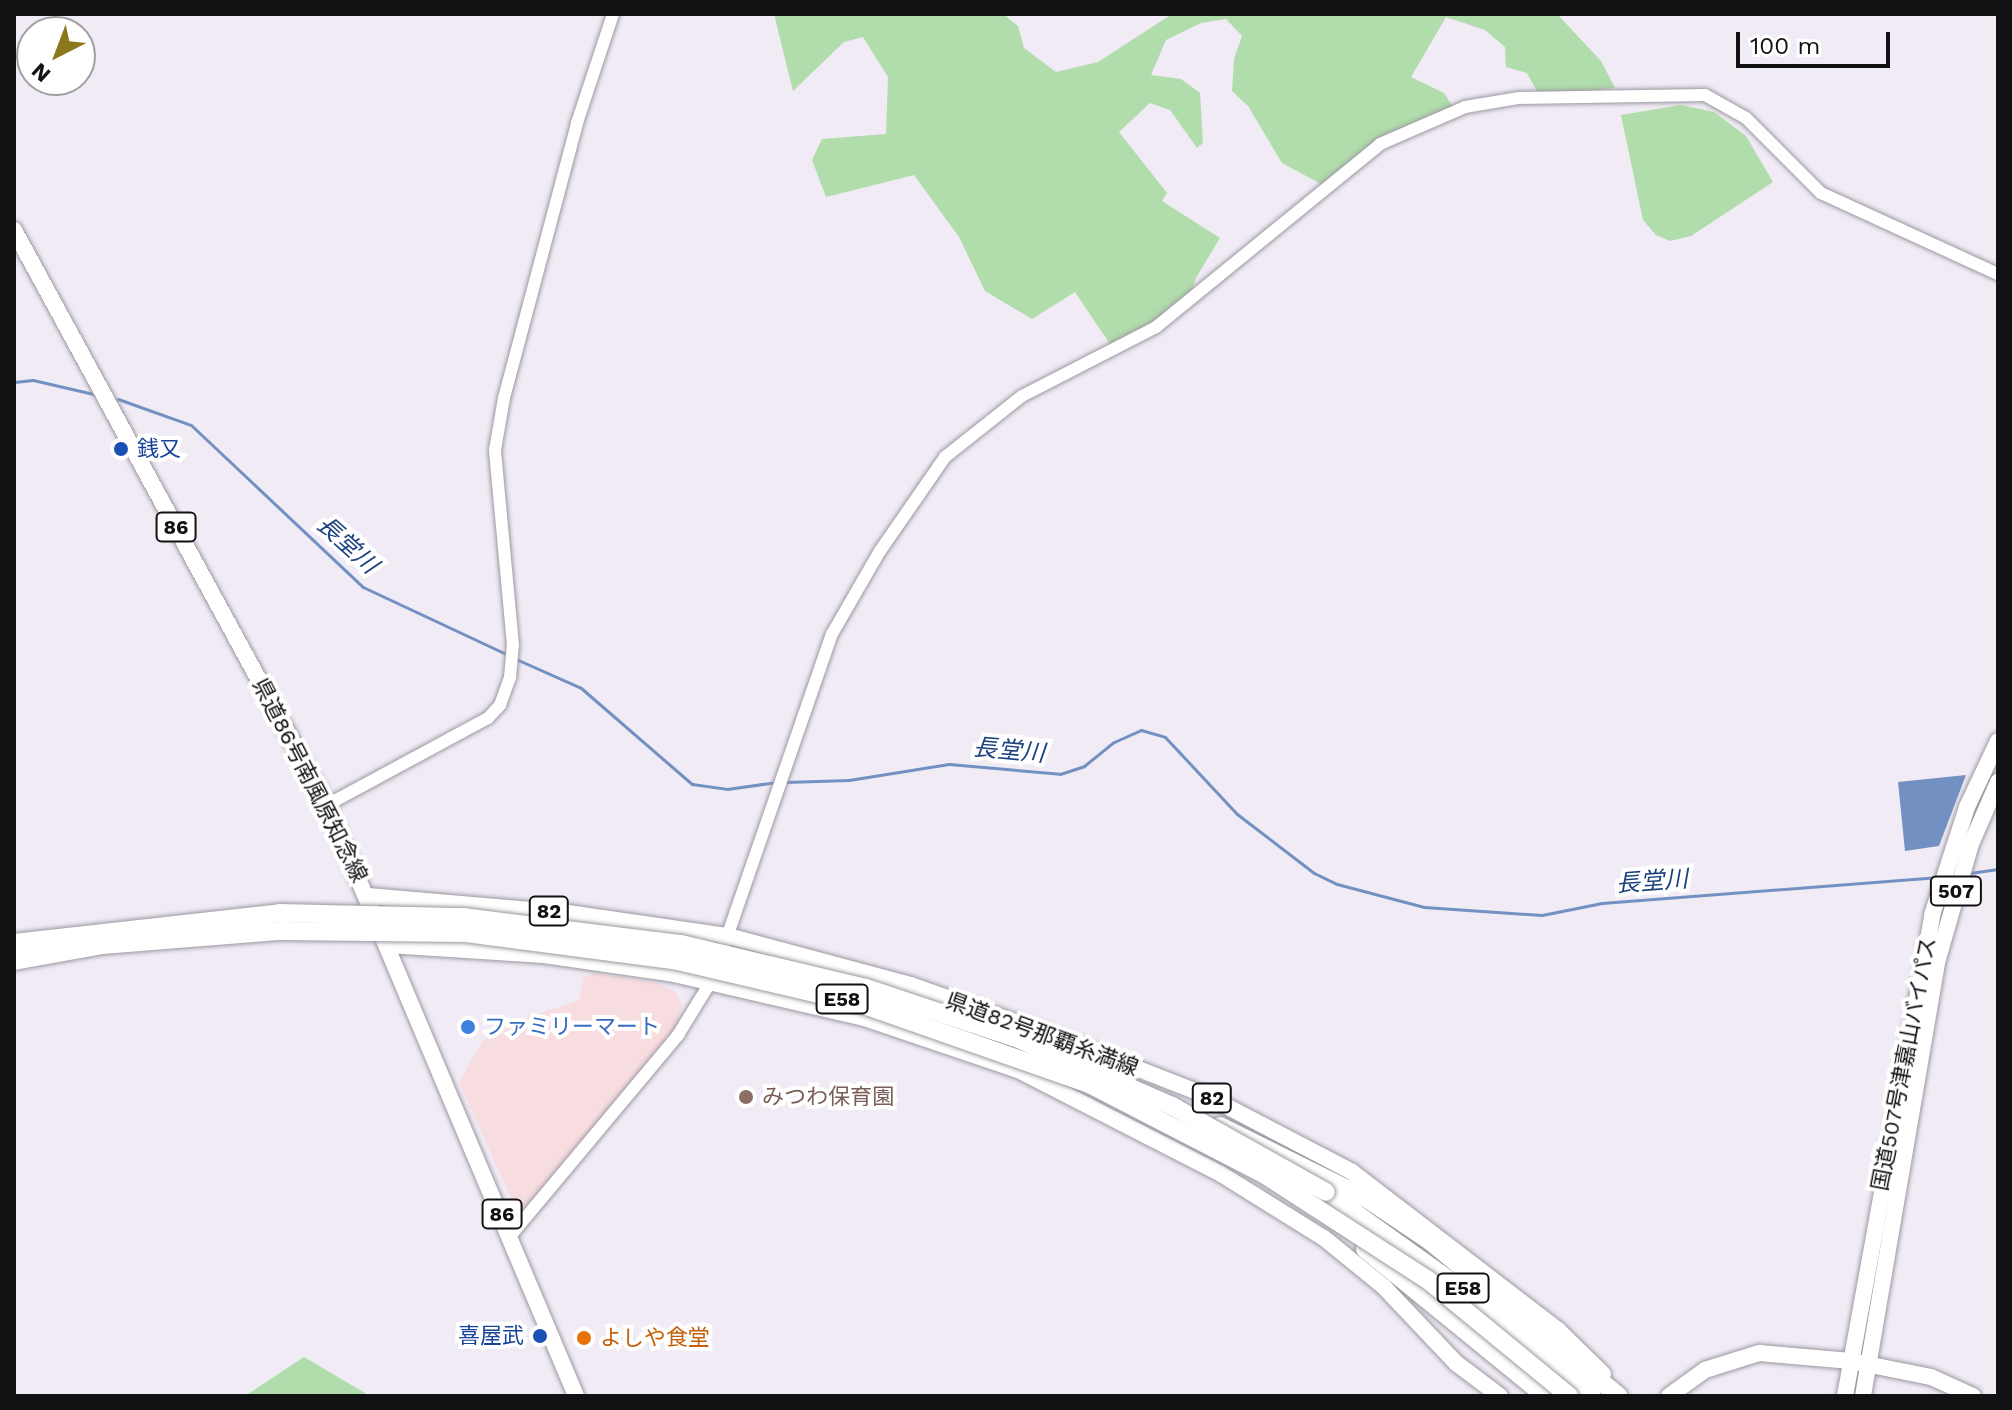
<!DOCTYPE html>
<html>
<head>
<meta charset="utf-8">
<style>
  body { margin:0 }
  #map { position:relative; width:2012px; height:1410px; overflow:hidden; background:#f0ebf5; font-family:"Work Sans","Noto Sans JP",sans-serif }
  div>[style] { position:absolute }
  .industrial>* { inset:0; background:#f7dce0 }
  .green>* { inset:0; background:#b1dcab }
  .water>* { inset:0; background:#7291c2 }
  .pier>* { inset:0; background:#f0ebf5 }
  .stream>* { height:3px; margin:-1.5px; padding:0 1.5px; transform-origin:1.5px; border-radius:1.5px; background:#7291c2 }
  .roads { filter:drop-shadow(0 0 2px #9c98a1) drop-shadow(0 0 2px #9c98a1) }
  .tertiary>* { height:12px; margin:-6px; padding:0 6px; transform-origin:6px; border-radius:6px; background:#fff }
  .primary>* { height:16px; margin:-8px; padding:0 8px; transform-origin:8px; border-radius:8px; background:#fff }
  .trunk>* { height:16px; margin:-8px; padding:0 8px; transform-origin:8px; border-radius:8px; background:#fff }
  .motorway>* { height:18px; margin:-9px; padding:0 9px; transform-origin:9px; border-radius:9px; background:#fff }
  .bridges { filter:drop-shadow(0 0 2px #9c98a1) drop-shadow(0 0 2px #9c98a1) }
  .motorway-bridge>* { height:18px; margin:-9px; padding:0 9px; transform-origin:9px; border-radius:9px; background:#fff }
  .dots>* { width:22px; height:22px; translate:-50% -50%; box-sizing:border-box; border:4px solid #fff; border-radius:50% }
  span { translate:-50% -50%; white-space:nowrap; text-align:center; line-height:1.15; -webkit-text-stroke:8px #fff; paint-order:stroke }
  .shield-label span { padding:2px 6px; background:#fff; border:2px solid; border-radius:6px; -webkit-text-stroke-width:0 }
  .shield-label { font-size:20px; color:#111013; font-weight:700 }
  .transit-label { font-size:22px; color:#164399 }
  .left { translate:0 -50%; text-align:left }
  .right { translate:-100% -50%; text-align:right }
  .street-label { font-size:22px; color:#111013 }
  .shop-label { font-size:22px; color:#366cbe }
  .education-label { font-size:22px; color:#785e54 }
  .food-label { font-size:22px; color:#c56008 }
  .water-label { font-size:24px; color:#1b427f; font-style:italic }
  .frame { position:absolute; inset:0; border:16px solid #111013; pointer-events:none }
  .north { position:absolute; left:16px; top:16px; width:80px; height:80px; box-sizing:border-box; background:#fff; border:2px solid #a09fa1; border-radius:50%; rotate:222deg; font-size:22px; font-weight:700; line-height:32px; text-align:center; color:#111013 }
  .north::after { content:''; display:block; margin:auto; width:28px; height:36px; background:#8b771c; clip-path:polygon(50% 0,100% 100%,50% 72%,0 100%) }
  .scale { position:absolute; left:1736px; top:32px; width:154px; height:36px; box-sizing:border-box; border:4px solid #111013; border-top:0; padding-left:10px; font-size:24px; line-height:28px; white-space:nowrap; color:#111013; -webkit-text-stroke:6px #fff; paint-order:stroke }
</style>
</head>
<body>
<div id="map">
  <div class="industrial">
    <div style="clip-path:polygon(594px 973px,657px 983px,675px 991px,682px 1005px,677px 1026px,519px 1216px,459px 1082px,482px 1042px,506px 1025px,579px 1000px,584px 977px)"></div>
  </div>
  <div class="green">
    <div style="clip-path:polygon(774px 14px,1003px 14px,1018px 26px,1024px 48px,1056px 72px,1098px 62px,1172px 14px,1557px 14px,1601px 61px,1615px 88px,1539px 95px,1527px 73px,1506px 67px,1505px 47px,1485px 30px,1446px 17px,1411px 77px,1444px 93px,1454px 108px,1321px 184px,1282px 163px,1248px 106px,1232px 91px,1234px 59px,1242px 36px,1226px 19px,1201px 23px,1166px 40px,1151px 75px,1181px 79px,1200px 93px,1203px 143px,1197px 148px,1170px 110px,1150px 103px,1119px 132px,1167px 193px,1162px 201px,1220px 238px,1196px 278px,1187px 304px,1114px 350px,1075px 292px,1032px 319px,985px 291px,959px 237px,914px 175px,826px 197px,812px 160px,822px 139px,886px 134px,888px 77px,863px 37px,844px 42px,793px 91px)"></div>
    <div style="clip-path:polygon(1681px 105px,1714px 112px,1746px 136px,1773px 182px,1691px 236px,1670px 241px,1656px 235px,1643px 220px,1621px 115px)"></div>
    <div style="clip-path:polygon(304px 1357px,365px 1393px,364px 1396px,245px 1396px)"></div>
  </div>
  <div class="water">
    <div style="clip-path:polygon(1966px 775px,1939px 846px,1905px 851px,1898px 782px)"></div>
  </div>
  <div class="pier">
    <div style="clip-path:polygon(1968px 772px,1970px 776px,1938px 850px,1960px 794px)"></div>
  </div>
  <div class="stream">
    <div style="left:14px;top:382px;width:19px;rotate:-6deg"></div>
    <div style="left:33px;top:380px;width:62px;rotate:13.1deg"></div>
    <div style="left:118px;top:399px;width:77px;rotate:19.6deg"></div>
    <div style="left:191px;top:425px;width:236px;rotate:43.3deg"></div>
    <div style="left:363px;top:587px;width:162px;rotate:25.1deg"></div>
    <div style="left:516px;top:659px;width:71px;rotate:24deg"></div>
    <div style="left:581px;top:688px;width:147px;rotate:40.9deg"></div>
    <div style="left:692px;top:784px;width:35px;rotate:8deg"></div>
    <div style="left:727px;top:789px;width:50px;rotate:-8deg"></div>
    <div style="left:785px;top:782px;width:64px;rotate:-1.8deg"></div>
    <div style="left:849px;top:780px;width:101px;rotate:-9.1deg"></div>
    <div style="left:949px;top:764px;width:111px;rotate:5.1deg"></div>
    <div style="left:1060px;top:774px;width:25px;rotate:-18deg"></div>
    <div style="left:1084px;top:766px;width:38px;rotate:-39deg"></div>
    <div style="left:1114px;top:742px;width:30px;rotate:-24deg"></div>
    <div style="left:1141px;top:730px;width:25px;rotate:16deg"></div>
    <div style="left:1165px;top:737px;width:105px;rotate:46.9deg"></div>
    <div style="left:1237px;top:814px;width:97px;rotate:37.5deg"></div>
    <div style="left:1314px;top:873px;width:25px;rotate:26deg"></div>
    <div style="left:1337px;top:884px;width:90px;rotate:14.8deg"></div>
    <div style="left:1424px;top:907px;width:118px;rotate:3.9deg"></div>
    <div style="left:1542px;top:915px;width:61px;rotate:-11.3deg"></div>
    <div style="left:1602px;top:903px;width:338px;rotate:-4.4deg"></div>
    <div style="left:1970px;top:873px;width:28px;rotate:-8deg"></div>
  </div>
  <div class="roads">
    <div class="tertiary">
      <div style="left:327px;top:805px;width:183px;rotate:-28.4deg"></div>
      <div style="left:488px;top:718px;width:18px;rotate:-47deg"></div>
      <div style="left:500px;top:705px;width:29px;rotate:-70deg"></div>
      <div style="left:510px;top:678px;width:33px;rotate:-85deg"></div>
      <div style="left:513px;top:645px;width:196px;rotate:-95.3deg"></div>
      <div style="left:495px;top:450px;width:53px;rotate:-80.2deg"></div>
      <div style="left:504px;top:398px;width:285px;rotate:-75.1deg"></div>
      <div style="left:577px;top:123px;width:115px;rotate:-71.7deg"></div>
      <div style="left:719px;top:960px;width:345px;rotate:-70.9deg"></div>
      <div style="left:832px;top:634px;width:96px;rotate:-60deg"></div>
      <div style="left:880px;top:551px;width:114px;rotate:-55.3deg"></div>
      <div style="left:945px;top:457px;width:98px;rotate:-38.4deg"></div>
      <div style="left:1022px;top:396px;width:151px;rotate:-27.2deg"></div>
      <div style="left:1156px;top:327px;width:289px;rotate:-39.2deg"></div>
      <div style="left:1380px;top:144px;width:93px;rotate:-23.5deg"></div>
      <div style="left:1465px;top:107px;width:55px;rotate:-9.5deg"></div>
      <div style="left:1519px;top:98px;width:186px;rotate:-0.9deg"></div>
      <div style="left:1705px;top:95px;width:47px;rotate:29.3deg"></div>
      <div style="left:1746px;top:118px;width:106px;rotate:45deg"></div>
      <div style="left:1821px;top:193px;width:195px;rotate:24.6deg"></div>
      <div style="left:511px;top:1235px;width:261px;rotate:-50.1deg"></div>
      <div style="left:678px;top:1035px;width:67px;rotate:-58.4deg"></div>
    </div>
    <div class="primary">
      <div style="left:14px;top:230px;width:655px;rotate:61.44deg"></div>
      <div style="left:327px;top:805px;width:641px;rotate:67.15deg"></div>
      <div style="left:368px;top:896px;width:201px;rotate:4.9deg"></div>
      <div style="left:568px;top:913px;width:162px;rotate:8.2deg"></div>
      <div style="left:728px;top:936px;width:189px;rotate:15deg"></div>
      <div style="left:911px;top:985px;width:143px;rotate:19.6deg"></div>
      <div style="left:1046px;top:1033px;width:171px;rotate:21.3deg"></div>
      <div style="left:1205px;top:1095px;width:166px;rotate:27.6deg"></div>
      <div style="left:1352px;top:1172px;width:260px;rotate:37.5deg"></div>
      <div style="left:1558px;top:1330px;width:63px;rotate:44.4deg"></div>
      <div style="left:388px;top:945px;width:156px;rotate:3.7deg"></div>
      <div style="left:544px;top:955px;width:131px;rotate:8.3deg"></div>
      <div style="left:674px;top:974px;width:195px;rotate:13deg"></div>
      <div style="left:864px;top:1018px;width:163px;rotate:18.7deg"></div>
      <div style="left:1018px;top:1070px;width:228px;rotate:27.1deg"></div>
      <div style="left:1221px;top:1174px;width:121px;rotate:31.9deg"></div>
      <div style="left:1324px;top:1238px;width:77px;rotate:39.2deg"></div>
      <div style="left:1384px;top:1287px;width:105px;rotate:46.5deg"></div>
      <div style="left:1456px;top:1363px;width:55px;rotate:36.9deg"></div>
      <div style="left:1669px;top:1396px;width:44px;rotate:-35.8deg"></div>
      <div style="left:1705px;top:1370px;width:57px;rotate:-17.5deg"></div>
      <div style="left:1759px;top:1353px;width:92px;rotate:5deg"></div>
      <div style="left:1851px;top:1361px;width:82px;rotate:11.3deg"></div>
      <div style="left:1931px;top:1377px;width:46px;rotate:24.3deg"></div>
    </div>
    <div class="trunk">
      <div style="left:1845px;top:1396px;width:489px;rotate:-79.7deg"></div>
      <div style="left:1932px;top:915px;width:114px;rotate:-72deg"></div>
      <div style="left:1967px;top:807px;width:73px;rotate:-64.8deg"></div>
      <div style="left:1863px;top:1396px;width:443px;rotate:-80.3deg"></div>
      <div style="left:1938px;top:959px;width:120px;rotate:-74deg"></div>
      <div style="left:1971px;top:844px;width:68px;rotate:-66.5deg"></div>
    </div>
    <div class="motorway">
      <div style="left:1220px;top:1126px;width:166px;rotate:26.4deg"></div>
      <div style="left:1369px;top:1200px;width:73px;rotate:33.9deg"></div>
      <div style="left:1430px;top:1241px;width:244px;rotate:39.4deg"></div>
      <div style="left:1326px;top:1192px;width:208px;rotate:35.6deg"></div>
      <div style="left:1495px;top:1313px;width:128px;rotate:40.6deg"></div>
      <div style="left:1365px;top:1249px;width:232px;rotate:39.2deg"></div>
    </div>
  </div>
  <div class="bridges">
    <div class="motorway-bridge">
      <div style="left:14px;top:943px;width:268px;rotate:-6.4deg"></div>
      <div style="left:280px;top:913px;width:183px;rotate:1.3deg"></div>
      <div style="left:463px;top:917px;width:220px;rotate:7.1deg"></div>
      <div style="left:681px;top:944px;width:190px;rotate:13.4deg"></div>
      <div style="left:866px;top:988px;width:163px;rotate:18.5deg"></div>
      <div style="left:1021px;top:1040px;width:165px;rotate:23.6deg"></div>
      <div style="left:1172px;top:1106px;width:176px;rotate:29.2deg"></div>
      <div style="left:14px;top:961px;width:89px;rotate:-10.3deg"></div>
      <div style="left:102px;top:945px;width:180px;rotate:-4.5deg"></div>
      <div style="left:281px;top:931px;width:185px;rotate:0.6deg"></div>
      <div style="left:466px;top:933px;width:214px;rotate:7.5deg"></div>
      <div style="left:678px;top:961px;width:188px;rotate:13.2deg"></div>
      <div style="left:861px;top:1004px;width:242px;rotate:19.3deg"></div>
      <div style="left:1089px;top:1084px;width:200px;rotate:27.3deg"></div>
      <div style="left:1267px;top:1176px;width:192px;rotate:32.9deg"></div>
      <div style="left:1428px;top:1280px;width:183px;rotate:39.4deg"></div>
    </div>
  </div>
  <div class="dots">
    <div style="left:121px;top:449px;background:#1a4fb4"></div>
    <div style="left:468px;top:1027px;background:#3f7fe0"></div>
    <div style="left:746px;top:1097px;background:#8d6e63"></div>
    <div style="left:540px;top:1336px;background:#1a4fb4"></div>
    <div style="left:584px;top:1338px;background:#e8710a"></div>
  </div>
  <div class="shield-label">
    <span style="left:176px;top:527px">86</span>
    <span style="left:1956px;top:891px">507</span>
    <span style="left:549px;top:911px">82</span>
    <span style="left:842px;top:999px">E58</span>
    <span style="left:1212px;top:1098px">82</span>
    <span style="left:502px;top:1214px">86</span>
    <span style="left:1463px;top:1288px">E58</span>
  </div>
  <div class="transit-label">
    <span class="left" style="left:137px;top:449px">銭又</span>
    <span class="right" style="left:524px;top:1336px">喜屋武</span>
  </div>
  <div class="street-label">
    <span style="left:310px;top:780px;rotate:63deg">県道86号南風原知念線</span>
    <span style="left:1042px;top:1034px;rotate:20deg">県道82号那覇糸満線</span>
    <span style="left:1904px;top:1064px;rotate:-79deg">国道507号津嘉山バイパス</span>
  </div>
  <div class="shop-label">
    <span class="left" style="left:484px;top:1027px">ファミリーマート</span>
  </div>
  <div class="education-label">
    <span class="left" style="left:762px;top:1097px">みつわ保育園</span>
  </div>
  <div class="food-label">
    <span class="left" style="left:600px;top:1338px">よしや食堂</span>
  </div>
  <div class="water-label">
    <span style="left:347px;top:545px;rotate:42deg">長堂川</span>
    <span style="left:1009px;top:751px;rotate:5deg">長堂川</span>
    <span style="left:1652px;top:882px;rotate:-4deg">長堂川</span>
  </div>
  <div class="frame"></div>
  <div class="north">N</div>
  <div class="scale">100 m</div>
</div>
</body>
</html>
